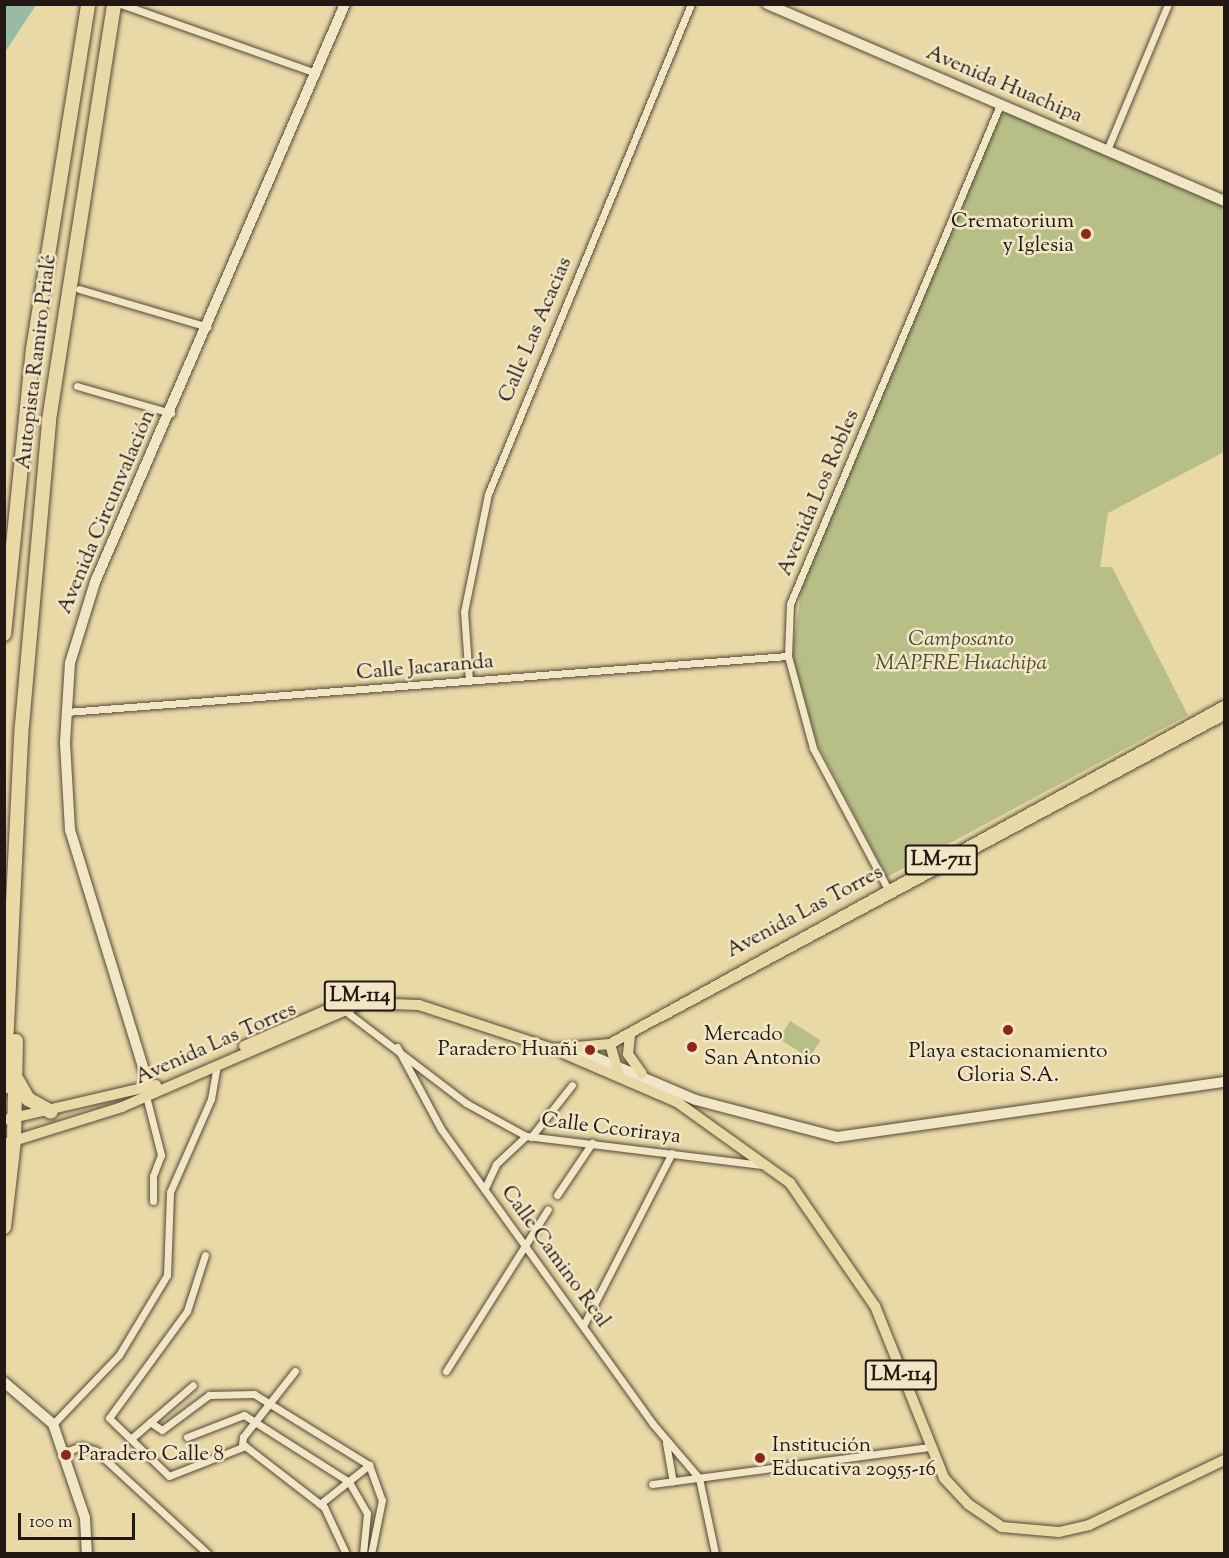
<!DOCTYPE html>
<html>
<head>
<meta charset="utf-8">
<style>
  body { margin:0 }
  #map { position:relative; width:1229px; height:1558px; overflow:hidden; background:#e9d9a7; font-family:"Sorts Mill Goudy",serif }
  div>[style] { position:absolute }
  .green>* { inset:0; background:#b8bf86; transform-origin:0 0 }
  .water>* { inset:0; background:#99bba3 }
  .roads { filter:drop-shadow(0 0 2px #544837) drop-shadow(0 0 2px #544837) }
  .street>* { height:7px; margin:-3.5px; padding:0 3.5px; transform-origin:3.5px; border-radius:3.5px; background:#f1e6c6 }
  .secondary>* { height:10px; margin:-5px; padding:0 5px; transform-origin:5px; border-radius:5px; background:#f1e6c6 }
  .primary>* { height:10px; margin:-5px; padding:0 5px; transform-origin:5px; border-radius:5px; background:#e9d9a7 }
  .highway>* { height:14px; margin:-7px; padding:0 7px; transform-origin:7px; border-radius:7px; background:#e9d9a7 }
  .dots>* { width:16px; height:16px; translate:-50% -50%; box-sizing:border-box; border:3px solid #f1e6c6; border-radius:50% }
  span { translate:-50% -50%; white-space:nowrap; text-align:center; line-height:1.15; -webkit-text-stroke:5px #f1e6c6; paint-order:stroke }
  .shield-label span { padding:2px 4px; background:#f1e6c6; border:2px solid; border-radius:4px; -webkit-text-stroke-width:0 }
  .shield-label { font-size:20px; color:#221712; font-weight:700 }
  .street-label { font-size:21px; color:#221712 }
  .poi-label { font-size:21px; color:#221712 }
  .right { translate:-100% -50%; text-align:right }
  .left { translate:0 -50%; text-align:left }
  .park-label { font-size:21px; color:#4f4935; font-style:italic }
  .frame { position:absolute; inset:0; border:6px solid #221712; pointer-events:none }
  .scale { position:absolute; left:18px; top:1513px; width:117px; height:27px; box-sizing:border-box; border:3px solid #221712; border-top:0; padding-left:8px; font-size:18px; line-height:21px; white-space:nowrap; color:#221712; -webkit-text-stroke:4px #f1e6c6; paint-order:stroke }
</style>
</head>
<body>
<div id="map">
  <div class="green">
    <div style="clip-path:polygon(1009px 112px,1224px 206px,1224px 452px,1108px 513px,1100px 567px,1112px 567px,1188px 715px,887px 877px,817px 742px,792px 656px,802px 586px,998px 116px)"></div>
    <div style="left:790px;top:1021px;width:36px;height:21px;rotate:32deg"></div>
  </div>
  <div class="water">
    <div style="clip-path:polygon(5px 4px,36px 5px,5px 52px,4px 5px)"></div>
  </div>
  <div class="roads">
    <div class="street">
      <div style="left:121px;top:4px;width:207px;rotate:19.5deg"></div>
      <div style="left:1107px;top:150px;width:158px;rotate:-67.3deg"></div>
      <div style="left:79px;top:289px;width:134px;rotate:16.4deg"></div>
      <div style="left:77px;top:386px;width:98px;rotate:16deg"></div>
      <div style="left:469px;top:681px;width:69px;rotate:-94.1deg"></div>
      <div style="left:464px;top:612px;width:120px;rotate:-78.5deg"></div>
      <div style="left:488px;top:494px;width:530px;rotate:-67.5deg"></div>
      <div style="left:66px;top:712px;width:724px;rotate:-4.44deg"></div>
      <div style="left:890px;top:893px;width:164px;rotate:-118deg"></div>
      <div style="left:813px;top:748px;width:95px;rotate:-105.2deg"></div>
      <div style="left:788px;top:656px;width:52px;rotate:-87.8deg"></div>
      <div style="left:790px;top:604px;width:541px;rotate:-67.18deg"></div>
      <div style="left:344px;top:1010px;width:153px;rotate:37.3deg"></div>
      <div style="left:466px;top:1103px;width:68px;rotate:28.8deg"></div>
      <div style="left:526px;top:1136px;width:238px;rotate:7deg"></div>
      <div style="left:397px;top:1047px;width:93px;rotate:61.8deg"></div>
      <div style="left:441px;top:1129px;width:363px;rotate:54.3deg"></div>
      <div style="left:653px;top:1424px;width:71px;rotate:49.6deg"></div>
      <div style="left:699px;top:1478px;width:77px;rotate:78deg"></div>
      <div style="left:146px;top:1096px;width:61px;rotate:75.7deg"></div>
      <div style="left:161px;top:1155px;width:22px;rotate:111deg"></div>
      <div style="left:153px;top:1176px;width:25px;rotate:90deg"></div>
      <div style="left:531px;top:1137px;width:66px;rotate:-51.7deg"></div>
      <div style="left:485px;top:1188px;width:26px;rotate:-65deg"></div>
      <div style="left:496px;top:1164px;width:41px;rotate:-43deg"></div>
      <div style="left:557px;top:1195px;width:63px;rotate:-56.1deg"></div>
      <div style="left:205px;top:1255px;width:59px;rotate:107.8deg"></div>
      <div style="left:187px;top:1311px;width:132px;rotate:126.1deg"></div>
      <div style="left:109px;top:1418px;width:83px;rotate:44deg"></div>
      <div style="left:169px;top:1476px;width:82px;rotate:-21.5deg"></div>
      <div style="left:245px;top:1446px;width:100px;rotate:37.7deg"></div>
      <div style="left:324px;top:1507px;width:52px;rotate:64.9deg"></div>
      <div style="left:584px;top:1324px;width:192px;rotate:-62.8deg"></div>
      <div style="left:446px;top:1371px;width:191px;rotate:-57.8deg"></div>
      <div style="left:150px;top:1422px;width:14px;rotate:34deg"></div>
      <div style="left:162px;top:1430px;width:59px;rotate:-36.7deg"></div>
      <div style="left:209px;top:1395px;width:45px;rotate:-1.3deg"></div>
      <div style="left:254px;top:1394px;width:135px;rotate:31.7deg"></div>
      <div style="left:53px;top:1424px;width:95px;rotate:-46.3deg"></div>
      <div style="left:119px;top:1355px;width:93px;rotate:-59deg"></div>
      <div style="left:167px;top:1275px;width:83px;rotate:-87.9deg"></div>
      <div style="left:170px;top:1192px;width:102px;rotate:-66.2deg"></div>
      <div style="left:211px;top:1099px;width:34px;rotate:-80deg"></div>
      <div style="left:133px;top:1437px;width:79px;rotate:-40.9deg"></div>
      <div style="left:187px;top:1437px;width:61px;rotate:-21.1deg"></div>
      <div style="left:244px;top:1415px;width:125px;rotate:32.5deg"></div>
      <div style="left:349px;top:1482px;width:36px;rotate:60deg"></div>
      <div style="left:367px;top:1513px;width:41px;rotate:95.6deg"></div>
      <div style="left:666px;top:1443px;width:39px;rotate:80deg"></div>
      <div style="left:242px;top:1445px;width:8px;rotate:-83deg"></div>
      <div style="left:243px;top:1437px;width:84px;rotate:-51.8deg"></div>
      <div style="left:61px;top:1454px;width:22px;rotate:-22deg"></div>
      <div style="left:81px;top:1446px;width:16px;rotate:18deg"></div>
      <div style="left:96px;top:1451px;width:152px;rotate:42.6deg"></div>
      <div style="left:652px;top:1484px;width:280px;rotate:-7.6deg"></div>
      <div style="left:320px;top:1504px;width:63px;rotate:-38.5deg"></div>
      <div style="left:369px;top:1465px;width:37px;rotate:70deg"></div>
      <div style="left:382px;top:1500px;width:55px;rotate:101.5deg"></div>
    </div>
    <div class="secondary">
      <div style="left:767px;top:4px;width:498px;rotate:23.3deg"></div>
      <div style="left:581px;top:1051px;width:125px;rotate:23.1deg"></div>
      <div style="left:696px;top:1100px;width:146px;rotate:14.7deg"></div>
      <div style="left:837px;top:1137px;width:391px;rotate:-8.1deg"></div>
      <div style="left:151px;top:1093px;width:275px;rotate:-107.1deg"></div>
      <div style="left:70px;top:830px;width:88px;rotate:-93.3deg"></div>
      <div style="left:65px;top:742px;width:79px;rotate:-86.4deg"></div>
      <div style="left:70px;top:663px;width:85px;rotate:-72.8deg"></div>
      <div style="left:95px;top:582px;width:630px;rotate:-66.61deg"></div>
      <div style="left:4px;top:1382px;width:65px;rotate:40.6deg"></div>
      <div style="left:53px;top:1424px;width:99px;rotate:71.2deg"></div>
      <div style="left:85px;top:1518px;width:36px;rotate:87deg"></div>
    </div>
    <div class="primary">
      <div style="left:660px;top:1017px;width:640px;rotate:-28.17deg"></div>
      <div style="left:630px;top:1035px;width:19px;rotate:96deg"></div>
      <div style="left:628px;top:1054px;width:24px;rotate:55deg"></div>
      <div style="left:610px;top:1044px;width:32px;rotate:74deg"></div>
      <div style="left:244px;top:1046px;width:125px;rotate:-23.5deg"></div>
      <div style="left:565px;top:1054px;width:122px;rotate:23.2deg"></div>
      <div style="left:677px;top:1102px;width:139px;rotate:35.6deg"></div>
      <div style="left:790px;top:1183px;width:150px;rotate:55.4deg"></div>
      <div style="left:875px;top:1306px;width:185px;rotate:68.1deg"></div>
      <div style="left:944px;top:1478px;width:35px;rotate:47deg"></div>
      <div style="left:968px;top:1504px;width:41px;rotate:34.1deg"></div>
      <div style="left:1002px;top:1527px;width:57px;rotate:5deg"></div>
      <div style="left:1059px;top:1532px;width:31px;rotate:-13deg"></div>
      <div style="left:1089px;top:1525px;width:150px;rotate:-25.7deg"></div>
      <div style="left:4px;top:1120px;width:156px;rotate:-13deg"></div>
      <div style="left:4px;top:1144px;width:124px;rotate:-17.4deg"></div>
      <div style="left:122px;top:1107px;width:262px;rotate:-23.4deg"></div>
      <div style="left:362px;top:1003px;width:57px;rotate:2deg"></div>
      <div style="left:419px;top:1005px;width:141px;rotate:18.2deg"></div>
      <div style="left:553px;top:1049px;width:57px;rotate:-5deg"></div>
      <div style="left:610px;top:1044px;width:701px;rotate:-28.83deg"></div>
    </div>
    <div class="highway">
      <div style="left:4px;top:634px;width:286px;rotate:-84.2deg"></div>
      <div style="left:33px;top:349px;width:349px;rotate:-80.9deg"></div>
      <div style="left:17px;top:1080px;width:22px;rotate:60deg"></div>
      <div style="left:28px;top:1099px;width:26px;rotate:29deg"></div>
      <div style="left:4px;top:1087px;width:362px;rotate:-87.2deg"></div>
      <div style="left:22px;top:725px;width:306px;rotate:-84.9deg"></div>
      <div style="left:49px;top:420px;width:421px;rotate:-81.1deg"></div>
      <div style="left:4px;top:1227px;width:87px;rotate:-83.4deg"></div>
      <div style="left:14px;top:1141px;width:100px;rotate:-88.9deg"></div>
    </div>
  </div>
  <div class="dots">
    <div style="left:1086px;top:234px;background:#8f2418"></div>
    <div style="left:1008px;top:1030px;background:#8f2418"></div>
    <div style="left:692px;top:1047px;background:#8f2418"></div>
    <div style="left:590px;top:1050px;background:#8f2418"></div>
    <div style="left:66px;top:1455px;background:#8f2418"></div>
    <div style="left:760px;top:1458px;background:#8f2418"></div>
  </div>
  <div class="shield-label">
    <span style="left:941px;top:860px">LM-711</span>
    <span style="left:360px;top:996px">LM-114</span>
    <span style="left:901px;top:1375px">LM-114</span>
  </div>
  <div class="street-label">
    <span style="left:1004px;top:85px;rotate:23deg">Avenida Huachipa</span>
    <span style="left:536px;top:330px;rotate:-67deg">Calle Las Acacias</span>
    <span style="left:37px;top:362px;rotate:-83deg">Autopista Ramiro Prialé</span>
    <span style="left:819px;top:493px;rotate:-67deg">Avenida Los Robles</span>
    <span style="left:107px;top:512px;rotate:-67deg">Avenida Circunvalación</span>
    <span style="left:425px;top:668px;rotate:-5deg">Calle Jacaranda</span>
    <span style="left:805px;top:912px;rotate:-28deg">Avenida Las Torres</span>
    <span style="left:216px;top:1044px;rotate:-24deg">Avenida Las Torres</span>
    <span style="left:611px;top:1129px;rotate:7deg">Calle Ccoriraya</span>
    <span style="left:555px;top:1257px;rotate:54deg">Calle Camino Real</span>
  </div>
  <div class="poi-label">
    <span class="right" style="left:1074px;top:234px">Crematorium<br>y Iglesia</span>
    <span class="left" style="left:704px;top:1047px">Mercado<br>San Antonio</span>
    <span class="right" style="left:578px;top:1050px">Paradero Huañi</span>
    <span style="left:1008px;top:1064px">Playa estacionamiento<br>Gloria S.A.</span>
    <span class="left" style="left:772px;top:1458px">Institución<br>Educativa 20955-16</span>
    <span class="left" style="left:78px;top:1455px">Paradero Calle 8</span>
  </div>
  <div class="park-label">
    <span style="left:961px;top:652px">Camposanto<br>MAPFRE Huachipa</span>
  </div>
  <div class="frame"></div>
  <div class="scale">100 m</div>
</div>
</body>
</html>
